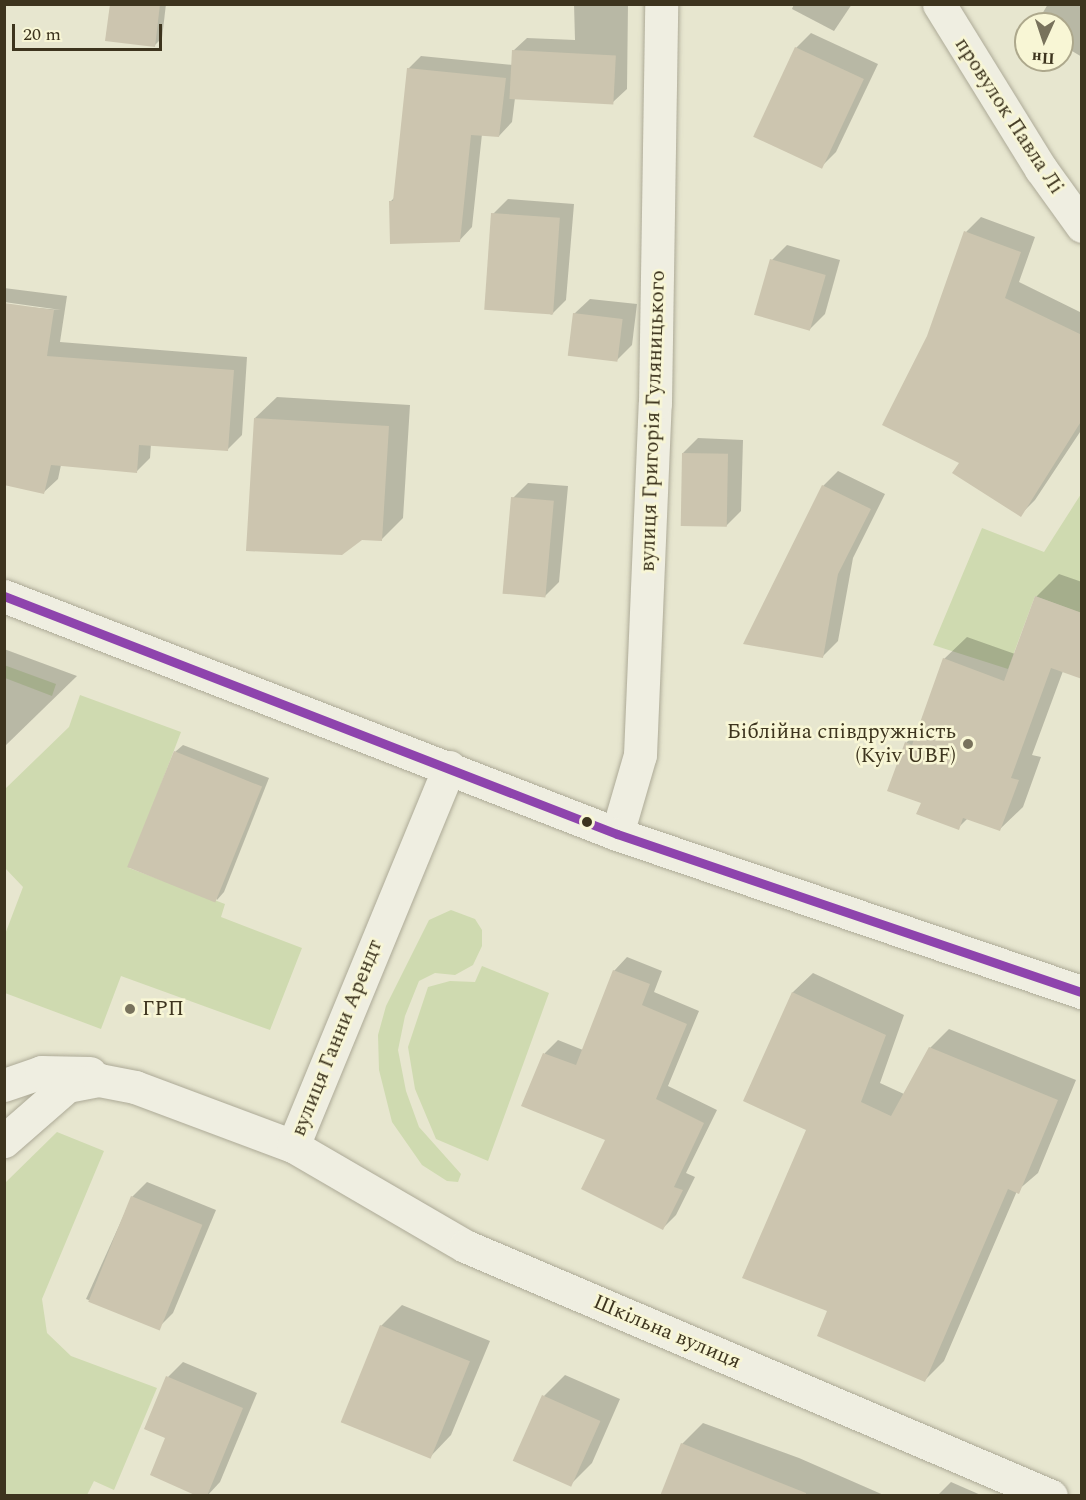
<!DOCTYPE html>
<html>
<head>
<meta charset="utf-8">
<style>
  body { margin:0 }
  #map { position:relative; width:1086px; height:1500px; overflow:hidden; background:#e7e6cf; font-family:Spectral,serif }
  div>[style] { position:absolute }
  .green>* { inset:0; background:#cfdab0 }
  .shadow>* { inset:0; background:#0003 }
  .building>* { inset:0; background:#ccc5af; transform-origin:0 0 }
  .roads { filter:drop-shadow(0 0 2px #adaa97) drop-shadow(0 0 2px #adaa97) }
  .minor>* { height:33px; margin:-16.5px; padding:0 16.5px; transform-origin:16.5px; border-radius:16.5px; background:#efeee1 }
  .tertiary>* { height:33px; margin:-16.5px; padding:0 16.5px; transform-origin:16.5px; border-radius:16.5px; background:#efeee1 }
  .bus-1>* { height:9px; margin:-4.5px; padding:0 4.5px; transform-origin:4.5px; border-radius:4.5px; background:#8e44ad }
  .dots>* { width:16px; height:16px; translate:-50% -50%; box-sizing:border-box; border:3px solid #f8f6d5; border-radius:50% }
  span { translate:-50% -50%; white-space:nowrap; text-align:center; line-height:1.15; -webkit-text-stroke:5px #f8f6d5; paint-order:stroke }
  .street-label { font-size:21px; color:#3d341e }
  .poi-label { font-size:21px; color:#3d341e }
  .right { translate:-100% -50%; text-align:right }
  .left { translate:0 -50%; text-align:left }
  .frame { position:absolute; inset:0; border:6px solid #3d341e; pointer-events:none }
  .north { position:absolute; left:1014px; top:12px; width:60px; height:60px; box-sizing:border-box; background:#f8f6d5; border:2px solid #ada88c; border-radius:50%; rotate:183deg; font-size:16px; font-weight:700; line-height:24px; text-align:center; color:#3d341e }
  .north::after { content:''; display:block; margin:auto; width:21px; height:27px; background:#78725c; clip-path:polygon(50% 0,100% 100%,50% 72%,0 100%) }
  .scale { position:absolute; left:12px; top:24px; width:150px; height:27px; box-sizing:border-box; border:3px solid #3d341e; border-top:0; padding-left:8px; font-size:18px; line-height:21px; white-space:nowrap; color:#3d341e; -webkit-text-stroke:4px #f8f6d5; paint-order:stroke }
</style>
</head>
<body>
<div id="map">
  <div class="green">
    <div style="clip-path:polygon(1081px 494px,1081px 613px,1035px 596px,1008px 669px,933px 645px,982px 528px,1044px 552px)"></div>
    <div style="clip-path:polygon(4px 665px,56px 684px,52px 696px,5px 678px)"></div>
    <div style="clip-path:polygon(80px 695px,181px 732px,129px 868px,225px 904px,221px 917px,302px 948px,270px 1030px,121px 976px,101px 1029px,5px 993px,4px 937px,23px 887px,5px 868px,5px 789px,69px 727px)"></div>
    <div style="clip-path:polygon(451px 910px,475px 919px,482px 930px,482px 946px,473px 965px,455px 975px,435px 973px,419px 981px,405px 1016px,398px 1050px,406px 1091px,419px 1127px,461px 1174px,458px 1182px,447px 1181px,422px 1165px,392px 1122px,379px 1070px,378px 1035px,386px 1006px,429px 920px)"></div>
    <div style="clip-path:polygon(482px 966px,549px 993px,488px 1161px,436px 1139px,415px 1089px,408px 1047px,428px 987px,450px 981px,475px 982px)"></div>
    <div style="clip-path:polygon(57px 1132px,104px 1151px,42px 1299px,47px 1333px,71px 1356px,157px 1388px,114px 1490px,94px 1481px,87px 1495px,5px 1495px,5px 1183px)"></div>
  </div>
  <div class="shadow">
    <div style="clip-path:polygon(111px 4px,166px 4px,162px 38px,155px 45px)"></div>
    <div style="clip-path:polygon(574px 4px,628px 4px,627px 89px,613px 102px,515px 98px,512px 122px,499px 136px,482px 134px,472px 227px,459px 241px,390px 202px,395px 197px,408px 69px,421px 56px,513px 65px,513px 51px,527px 38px,575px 40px)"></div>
    <div style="clip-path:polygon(794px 4px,852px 4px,834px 31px,792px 9px)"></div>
    <div style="clip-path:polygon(1048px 4px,1082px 4px,1082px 57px,1062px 45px,1062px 24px,1036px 24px)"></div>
    <div style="clip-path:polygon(811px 33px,878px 64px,836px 152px,821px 167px,796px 48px)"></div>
    <div style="clip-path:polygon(508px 199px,574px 204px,566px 300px,551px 315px,493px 214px)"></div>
    <div style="clip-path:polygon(981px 217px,1035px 237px,1019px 282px,1082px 313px,1082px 429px,1035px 500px,1020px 515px,928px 336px,966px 232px)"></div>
    <div style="clip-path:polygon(787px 245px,840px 260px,825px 314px,810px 329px,772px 260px)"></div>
    <div style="clip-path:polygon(4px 288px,67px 296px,60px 342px,247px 357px,242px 435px,228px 449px,151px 444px,150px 458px,136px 472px,61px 465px,58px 479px,44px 492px,4px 305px,61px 310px,4px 302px)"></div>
    <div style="clip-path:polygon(590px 299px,637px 304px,632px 345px,617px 360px,574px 314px)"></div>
    <div style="clip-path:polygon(277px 397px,410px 405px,403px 518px,382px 539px,255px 418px)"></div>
    <div style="clip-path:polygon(698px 438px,743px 440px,741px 511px,726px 526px,683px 453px)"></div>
    <div style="clip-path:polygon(838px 471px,885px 494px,853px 558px,838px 641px,823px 656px,823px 486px)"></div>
    <div style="clip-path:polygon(528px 483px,568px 486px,559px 582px,544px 597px,513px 498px)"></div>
    <div style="clip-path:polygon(1059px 574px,1082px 582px,1082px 678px,1063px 671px,1032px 755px,1041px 757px,1023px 807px,1000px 829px,968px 818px,958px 828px,923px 802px,906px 743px,919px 730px,944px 659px,967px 637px,1015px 654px,1036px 597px)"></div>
    <div style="clip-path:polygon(4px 649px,77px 676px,4px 747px)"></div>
    <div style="clip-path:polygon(183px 745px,269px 778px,224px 892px,217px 900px,175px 752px)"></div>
    <div style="clip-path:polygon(627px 957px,662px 971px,654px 992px,699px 1011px,668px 1086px,717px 1110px,686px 1173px,695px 1177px,676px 1215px,663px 1228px,607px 1139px,523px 1106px,545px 1053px,558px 1040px,583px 1050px,614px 971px)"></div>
    <div style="clip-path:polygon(813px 973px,904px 1015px,880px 1083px,904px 1094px,930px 1048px,949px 1029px,1076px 1080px,1038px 1173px,1017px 1191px,944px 1361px,925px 1380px,829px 1311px,808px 1129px,745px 1100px,793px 992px)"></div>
    <div style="clip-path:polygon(147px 1182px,216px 1210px,173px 1313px,158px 1328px,86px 1299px,132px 1197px)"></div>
    <div style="clip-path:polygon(402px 1305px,490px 1341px,451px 1435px,430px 1457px,381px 1326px)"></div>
    <div style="clip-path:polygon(183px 1362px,257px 1393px,220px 1482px,207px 1496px,167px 1437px,168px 1377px)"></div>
    <div style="clip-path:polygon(565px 1375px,620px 1399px,592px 1463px,571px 1484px,544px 1396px)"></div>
    <div style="clip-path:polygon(703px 1423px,799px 1458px,886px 1496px,662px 1496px,682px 1444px)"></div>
    <div style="clip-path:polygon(951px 1482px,983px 1496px,937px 1496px)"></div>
  </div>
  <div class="building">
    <div style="clip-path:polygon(110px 4px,160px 4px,155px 47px,105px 41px)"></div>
    <div style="left:795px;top:47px;width:76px;height:99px;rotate:25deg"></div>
    <div style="left:512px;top:50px;width:104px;height:49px;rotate:3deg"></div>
    <div style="clip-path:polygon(407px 68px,506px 78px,499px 137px,471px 135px,460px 242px,390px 244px,389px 201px,393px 201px)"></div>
    <div style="left:491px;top:213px;width:69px;height:97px;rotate:4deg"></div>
    <div style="clip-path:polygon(964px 231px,1021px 252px,1005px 298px,1082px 335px,1082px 420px,1021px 517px,952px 473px,959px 463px,882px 425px,927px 336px)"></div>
    <div style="left:770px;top:259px;width:58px;height:58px;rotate:16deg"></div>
    <div style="clip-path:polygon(4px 303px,54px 310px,47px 356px,234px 370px,228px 451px,139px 445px,137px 473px,51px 465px,44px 494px,4px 485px)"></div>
    <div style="left:573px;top:313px;width:50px;height:43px;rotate:7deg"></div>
    <div style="clip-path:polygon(254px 418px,389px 426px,382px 541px,362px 540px,342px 555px,246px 551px)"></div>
    <div style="left:682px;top:453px;width:46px;height:73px;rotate:1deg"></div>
    <div style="clip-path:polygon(822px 485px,871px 509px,838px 574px,823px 658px,743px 644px)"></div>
    <div style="left:511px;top:497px;width:43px;height:97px;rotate:5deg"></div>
    <div style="clip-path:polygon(1035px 596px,1082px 613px,1082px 679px,1051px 668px,1011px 778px,1019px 780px,1000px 831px,963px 818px,959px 830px,916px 814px,921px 803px,887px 791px,905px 742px,912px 745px,943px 658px,1004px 681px)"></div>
    <div style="left:174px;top:751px;width:95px;height:125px;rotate:22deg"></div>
    <div style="clip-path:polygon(613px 970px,650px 984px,642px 1005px,687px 1024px,656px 1099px,704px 1123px,674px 1187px,683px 1190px,663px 1230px,581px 1189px,605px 1140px,521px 1106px,543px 1053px,576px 1065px)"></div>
    <div style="clip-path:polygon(792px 992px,886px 1035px,861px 1102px,891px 1116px,929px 1047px,1058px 1100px,1019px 1194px,1008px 1189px,925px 1382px,817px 1336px,827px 1311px,742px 1278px,806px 1130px,743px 1101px)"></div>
    <div style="left:131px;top:1196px;width:77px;height:114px;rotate:22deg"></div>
    <div style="left:380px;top:1325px;width:97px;height:105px;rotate:22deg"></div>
    <div style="clip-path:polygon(166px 1376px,243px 1408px,207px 1496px,197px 1496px,150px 1475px,165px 1438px,144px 1429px)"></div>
    <div style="left:542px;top:1395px;width:64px;height:72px;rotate:24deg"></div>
    <div style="clip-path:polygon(681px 1443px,806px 1493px,806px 1496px,660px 1496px)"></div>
  </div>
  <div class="roads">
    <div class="minor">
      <div style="left:939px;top:4px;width:194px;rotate:58.3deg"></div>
      <div style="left:1041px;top:169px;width:70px;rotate:54.3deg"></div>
      <div style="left:617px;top:834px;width:82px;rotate:-73.8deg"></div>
      <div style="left:640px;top:755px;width:352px;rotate:-87.6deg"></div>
      <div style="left:655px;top:403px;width:399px;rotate:-89.1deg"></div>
      <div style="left:4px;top:1085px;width:39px;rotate:-19deg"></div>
      <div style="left:41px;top:1072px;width:49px;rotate:1.2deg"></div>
      <div style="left:4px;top:1141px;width:84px;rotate:-41.1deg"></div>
      <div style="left:67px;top:1086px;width:33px;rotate:-11deg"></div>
      <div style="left:99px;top:1080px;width:37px;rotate:11deg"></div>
      <div style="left:135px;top:1087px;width:169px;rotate:20.5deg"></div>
      <div style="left:293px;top:1146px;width:199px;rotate:30.2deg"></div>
      <div style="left:465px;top:1246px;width:637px;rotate:23.1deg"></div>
      <div style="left:293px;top:1146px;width:410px;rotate:-67.6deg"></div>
    </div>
    <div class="tertiary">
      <div style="left:4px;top:596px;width:658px;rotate:21.22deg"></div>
      <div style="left:617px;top:834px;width:491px;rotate:18.8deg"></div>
    </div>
  </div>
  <div class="bus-1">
    <div style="left:4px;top:596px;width:658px;rotate:21.22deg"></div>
    <div style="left:617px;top:834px;width:491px;rotate:18.8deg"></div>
  </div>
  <div class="dots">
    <div style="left:968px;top:744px;background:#78725c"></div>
    <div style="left:587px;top:822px;background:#3d341e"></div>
    <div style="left:130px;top:1009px;background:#78725c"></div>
  </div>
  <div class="street-label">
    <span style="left:1009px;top:116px;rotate:57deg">провулок Павла Лі</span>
    <span style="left:653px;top:421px;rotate:-88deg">вулиця Григорія Гуляницького</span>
    <span style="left:337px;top:1038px;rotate:-68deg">вулиця Ганни Арендт</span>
    <span style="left:667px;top:1332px;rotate:23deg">Шкільна вулиця</span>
  </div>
  <div class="poi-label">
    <span class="right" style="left:956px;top:744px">Біблійна співдружність<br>(Kyiv UBF)</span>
    <span class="left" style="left:142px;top:1009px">ГРП</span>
  </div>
  <div class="frame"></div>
  <div class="north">Пн</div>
  <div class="scale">20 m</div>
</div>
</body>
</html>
